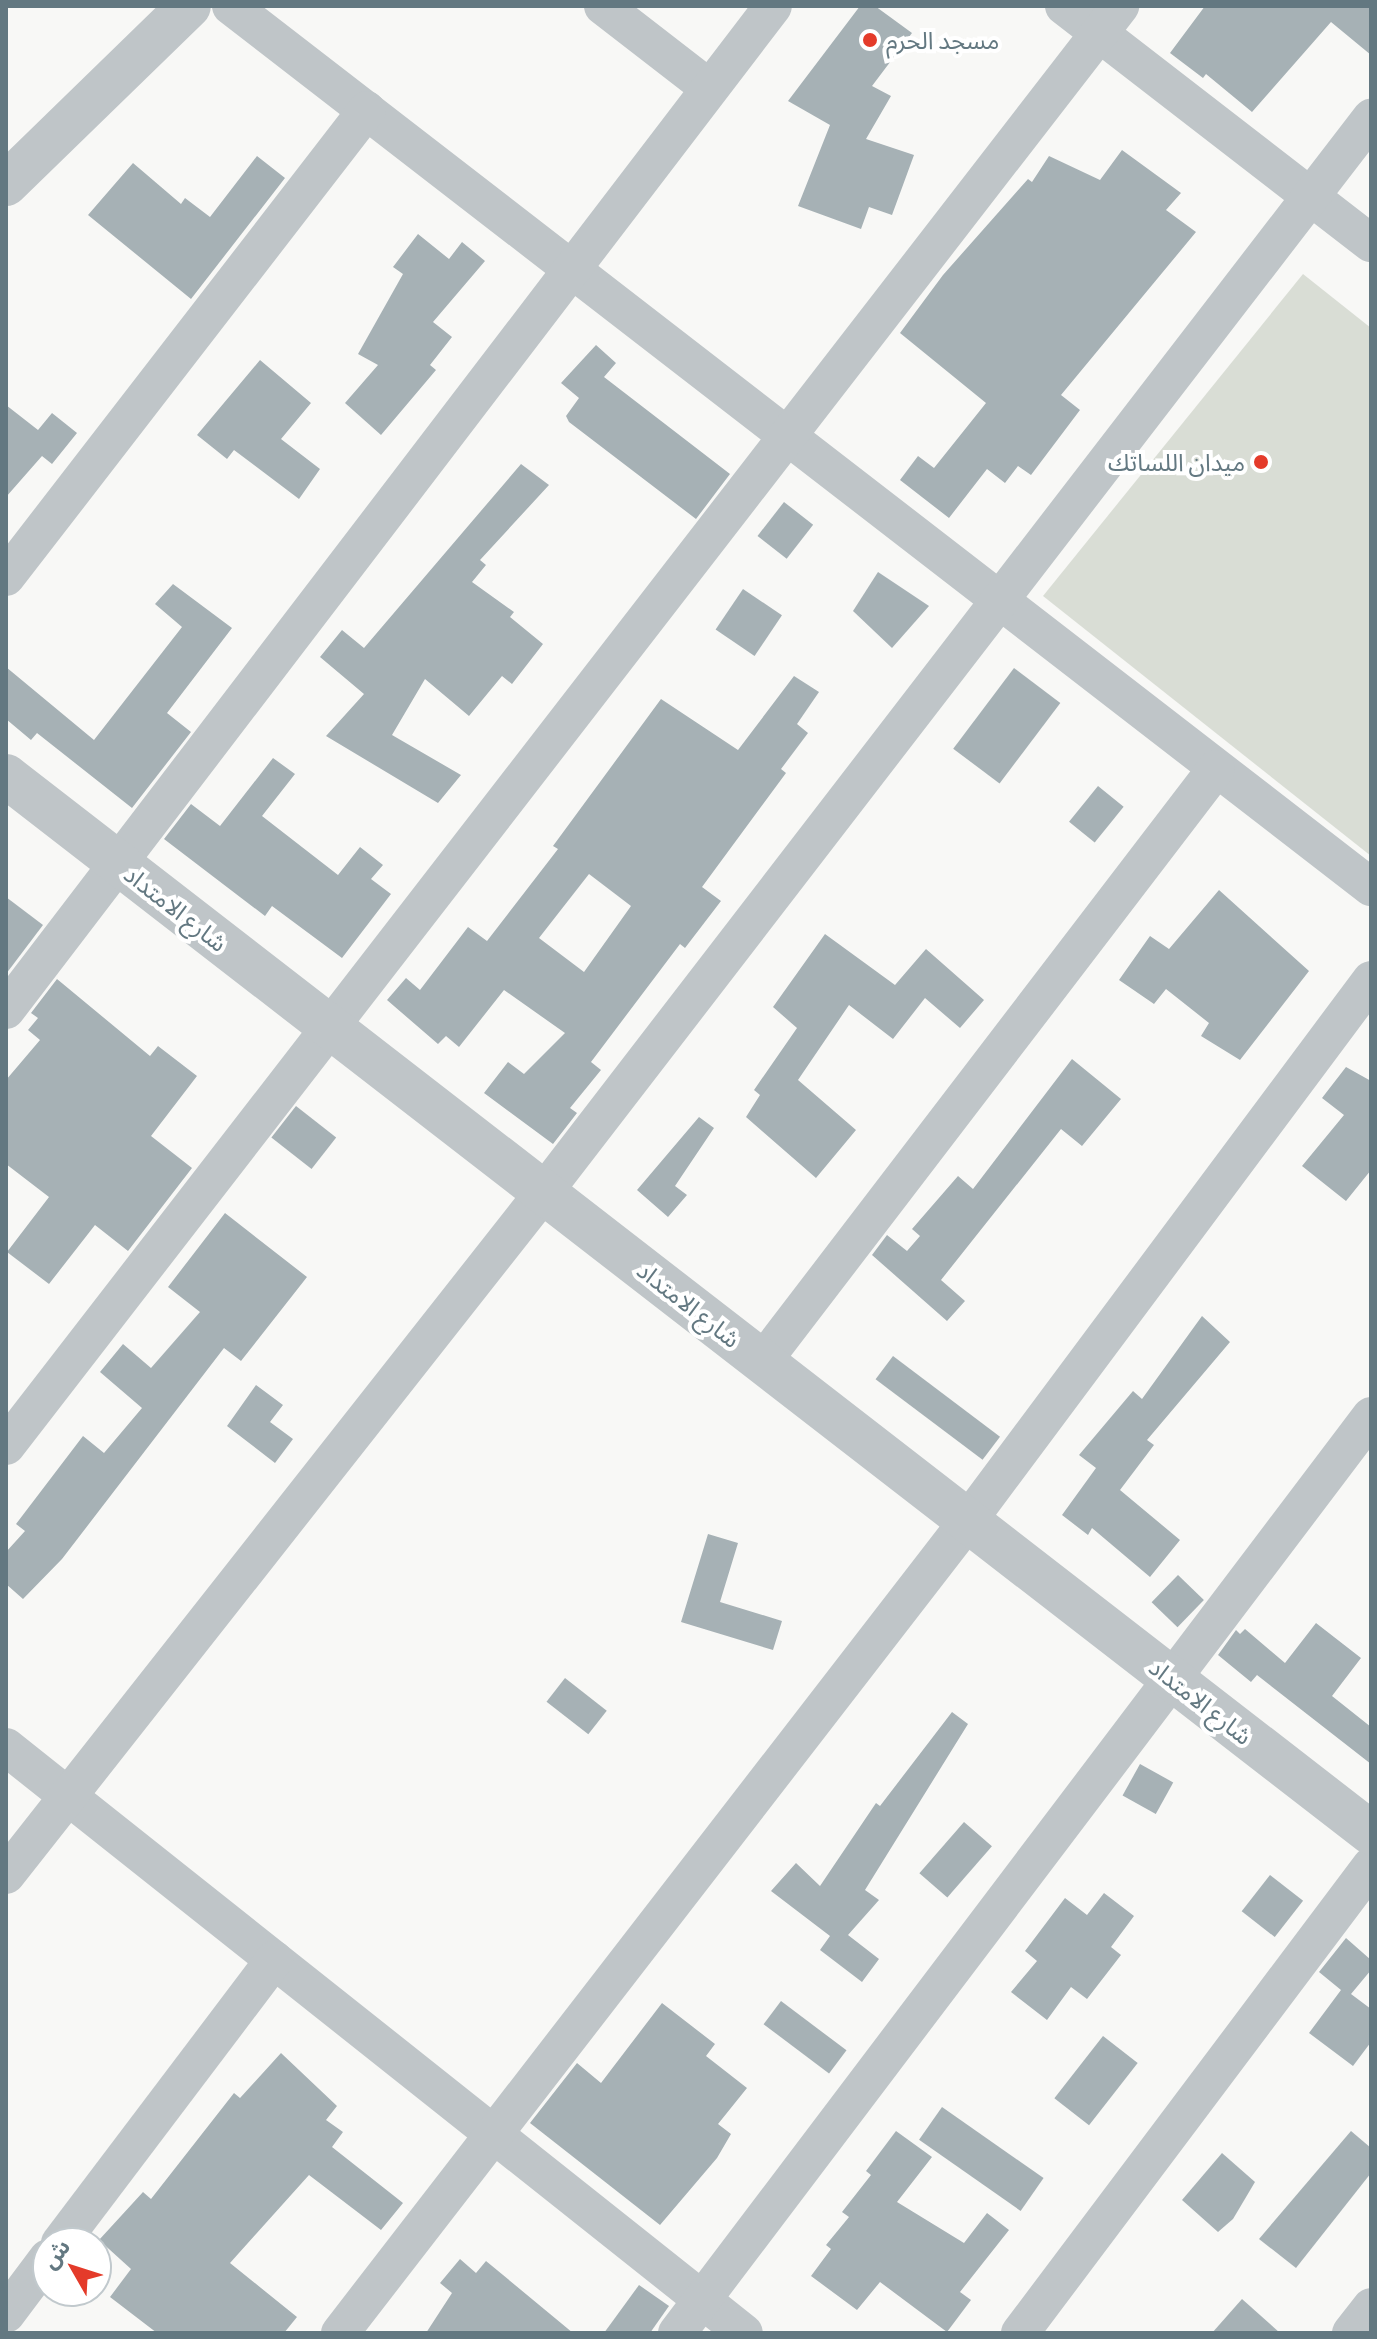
<!DOCTYPE html>
<html>
<head>
<meta charset="utf-8">
<style>
  body { margin:0 }
  #map { position:relative; width:1377px; height:2339px; overflow:hidden; background:#f8f8f6; font-family:Barlow,"Noto Sans Arabic",sans-serif }
  div>[style] { position:absolute }
  .green>* { inset:0; background:#d9ddd5 }
  .building>* { inset:0; background:#a6b1b5; transform-origin:0 0 }
  .minor>* { height:38px; margin:-19px; padding:0 19px; transform-origin:19px; border-radius:19px; background:#bfc5c8 }
  .tertiary>* { height:44px; margin:-22px; padding:0 22px; transform-origin:22px; border-radius:22px; background:#bfc5c8 }
  .dots>* { width:22px; height:22px; translate:-50% -50%; box-sizing:border-box; border:4px solid #fff; border-radius:50% }
  span { translate:-50% -50%; white-space:nowrap; text-align:center; line-height:1.15; -webkit-text-stroke:8px #fff; paint-order:stroke }
  .poi-label { font-size:24px; color:#637881 }
  .left { translate:0 -50%; text-align:left }
  .right { translate:-100% -50%; text-align:right }
  .street-label { font-size:24px; color:#637881 }
  .frame { position:absolute; inset:0; border:8px solid #637881; pointer-events:none }
  .north { position:absolute; left:32px; top:2227px; width:80px; height:80px; box-sizing:border-box; background:#fff; border:2px solid #c1c9cd; border-radius:50%; rotate:309deg; font-size:22px; font-weight:700; line-height:32px; text-align:center; color:#637881 }
  .north::after { content:''; display:block; margin:auto; width:28px; height:36px; background:#e43b2a; clip-path:polygon(50% 0,100% 100%,50% 72%,0 100%) }
</style>
</head>
<body>
<div id="map">
  <div class="green">
    <div style="clip-path:polygon(1303px 274px,1371px 328px,1371px 856px,1043px 596px)"></div>
  </div>
  <div class="building">
    <div style="clip-path:polygon(860px 6px,875px 6px,912px 33px,872px 86px,891px 96px,866px 139px,914px 155px,892px 215px,869px 207px,861px 229px,798px 206px,830px 125px,788px 101px)"></div>
    <div style="clip-path:polygon(1205px 6px,1371px 6px,1371px 55px,1331px 22px,1252px 112px,1206px 74px,1203px 78px,1170px 53px)"></div>
    <div style="clip-path:polygon(1122px 150px,1181px 193px,1166px 210px,1196px 232px,1061px 395px,1080px 410px,1031px 475px,1018px 466px,1005px 483px,987px 469px,949px 518px,900px 480px,918px 456px,934px 468px,986px 403px,900px 333px,943px 275px,1028px 179px,1032px 182px,1049px 156px,1100px 180px)"></div>
    <div style="clip-path:polygon(257px 156px,285px 178px,191px 299px,88px 215px,133px 163px,181px 204px,185px 198px,210px 217px)"></div>
    <div style="clip-path:polygon(418px 234px,449px 259px,462px 242px,485px 261px,433px 322px,452px 337px,430px 365px,436px 370px,381px 435px,345px 403px,378px 365px,358px 354px,403px 274px,393px 267px)"></div>
    <div style="clip-path:polygon(596px 345px,616px 363px,604px 377px,730px 474px,696px 519px,569px 422px,566px 416px,579px 398px,561px 383px)"></div>
    <div style="clip-path:polygon(260px 360px,311px 403px,281px 439px,320px 469px,299px 499px,234px 450px,227px 459px,197px 435px)"></div>
    <div style="clip-path:polygon(6px 405px,38px 430px,52px 413px,77px 433px,52px 464px,42px 456px,6px 497px)"></div>
    <div style="clip-path:polygon(521px 464px,549px 485px,480px 560px,486px 565px,472px 582px,514px 612px,510px 617px,543px 644px,512px 684px,502px 676px,469px 716px,425px 679px,392px 735px,461px 775px,438px 803px,326px 736px,364px 694px,320px 657px,342px 630px,364px 648px)"></div>
    <div style="left:784px;top:502px;width:37px;height:43px;rotate:38deg"></div>
    <div style="clip-path:polygon(878px 572px,929px 606px,892px 648px,853px 611px)"></div>
    <div style="clip-path:polygon(173px 584px,232px 628px,167px 713px,191px 732px,132px 808px,37px 733px,31px 740px,6px 719px,6px 667px,94px 740px,182px 627px,155px 604px)"></div>
    <div style="left:743px;top:589px;width:47px;height:49px;rotate:34deg"></div>
    <div style="left:1014px;top:668px;width:58px;height:101px;rotate:37deg"></div>
    <div style="clip-path:polygon(evenodd,794px 676px,819px 692px,797px 724px,808px 733px,781px 769px,786px 773px,702px 887px,721px 901px,685px 948px,680px 944px,591px 1062px,601px 1070px,570px 1108px,577px 1113px,553px 1144px,484px 1093px,508px 1062px,524px 1074px,565px 1033px,504px 990px,459px 1047px,446px 1036px,438px 1044px,387px 1000px,406px 978px,420px 990px,468px 927px,487px 941px,558px 849px,553px 846px,661px 699px,738px 750px,794px 676px,589px 874px,631px 906px,584px 972px,539px 938px,589px 874px)"></div>
    <div style="clip-path:polygon(273px 758px,295px 774px,262px 816px,338px 875px,360px 847px,383px 865px,371px 879px,391px 894px,342px 958px,272px 906px,265px 916px,164px 839px,191px 804px,220px 826px)"></div>
    <div style="left:1098px;top:786px;width:33px;height:46px;rotate:39deg"></div>
    <div style="clip-path:polygon(1219px 890px,1309px 971px,1240px 1060px,1201px 1036px,1209px 1023px,1166px 989px,1154px 1004px,1119px 980px,1150px 936px,1169px 949px)"></div>
    <div style="clip-path:polygon(6px 897px,43px 925px,6px 974px)"></div>
    <div style="clip-path:polygon(825px 934px,895px 985px,926px 949px,984px 1000px,960px 1028px,925px 998px,893px 1039px,849px 1005px,798px 1080px,856px 1130px,816px 1178px,746px 1117px,760px 1095px,754px 1090px,797px 1028px,773px 1007px)"></div>
    <div style="clip-path:polygon(57px 979px,150px 1056px,158px 1046px,197px 1076px,151px 1136px,192px 1168px,128px 1251px,95px 1225px,49px 1284px,7px 1252px,49px 1197px,6px 1164px,6px 1080px,40px 1040px,28px 1030px,38px 1018px,31px 1013px)"></div>
    <div style="clip-path:polygon(1072px 1059px,1121px 1099px,1082px 1146px,1061px 1129px,941px 1280px,965px 1301px,947px 1321px,872px 1255px,887px 1235px,907px 1251px,920px 1236px,912px 1229px,958px 1176px,973px 1189px)"></div>
    <div style="clip-path:polygon(1346px 1067px,1371px 1081px,1371px 1170px,1346px 1201px,1302px 1166px,1344px 1115px,1322px 1098px)"></div>
    <div style="left:296px;top:1106px;width:51px;height:40px;rotate:38deg"></div>
    <div style="clip-path:polygon(699px 1117px,714px 1128px,675px 1186px,687px 1195px,668px 1217px,637px 1190px)"></div>
    <div style="clip-path:polygon(225px 1213px,307px 1277px,241px 1361px,224px 1348px,62px 1559px,23px 1599px,6px 1584px,6px 1552px,25px 1531px,16px 1524px,83px 1436px,104px 1453px,142px 1408px,100px 1372px,123px 1344px,151px 1368px,200px 1312px,168px 1287px)"></div>
    <div style="clip-path:polygon(1202px 1316px,1230px 1342px,1147px 1440px,1154px 1445px,1120px 1490px,1180px 1540px,1150px 1577px,1092px 1528px,1088px 1535px,1062px 1515px,1096px 1468px,1079px 1455px,1133px 1391px,1142px 1399px)"></div>
    <div style="left:893px;top:1356px;width:134px;height:29px;rotate:37deg"></div>
    <div style="clip-path:polygon(256px 1385px,283px 1405px,270px 1422px,293px 1439px,275px 1463px,227px 1426px)"></div>
    <div style="clip-path:polygon(708px 1534px,738px 1543px,720px 1602px,782px 1621px,773px 1650px,681px 1622px)"></div>
    <div style="left:1178px;top:1575px;width:36px;height:38px;rotate:44deg"></div>
    <div style="clip-path:polygon(1316px 1623px,1361px 1658px,1332px 1696px,1371px 1727px,1371px 1764px,1257px 1675px,1251px 1682px,1218px 1655px,1236px 1630px,1240px 1634px,1245px 1629px,1285px 1663px)"></div>
    <div style="left:565px;top:1678px;width:53px;height:30px;rotate:38deg"></div>
    <div style="clip-path:polygon(952px 1712px,968px 1724px,865px 1890px,879px 1900px,848px 1935px,879px 1959px,862px 1982px,820px 1950px,830px 1936px,771px 1891px,796px 1863px,820px 1886px,876px 1803px,880px 1806px)"></div>
    <div style="left:1140px;top:1764px;width:38px;height:36px;rotate:29deg"></div>
    <div style="left:964px;top:1822px;width:37px;height:68px;rotate:41deg"></div>
    <div style="left:1270px;top:1875px;width:42px;height:46px;rotate:38deg"></div>
    <div style="clip-path:polygon(1104px 1893px,1134px 1916px,1111px 1947px,1121px 1955px,1087px 1999px,1071px 1987px,1047px 2020px,1011px 1992px,1037px 1961px,1025px 1951px,1065px 1898px,1087px 1915px)"></div>
    <div style="clip-path:polygon(1346px 1938px,1371px 1960px,1371px 1970px,1351px 1994px,1371px 2009px,1371px 2042px,1353px 2066px,1309px 2033px,1341px 1990px,1319px 1972px)"></div>
    <div style="left:781px;top:2001px;width:82px;height:29px;rotate:37deg"></div>
    <div style="clip-path:polygon(662px 2003px,715px 2044px,706px 2056px,747px 2088px,718px 2124px,731px 2134px,717px 2158px,660px 2225px,530px 2123px,577px 2063px,601px 2083px)"></div>
    <div style="left:1103px;top:2036px;width:44px;height:79px;rotate:38deg"></div>
    <div style="clip-path:polygon(281px 2053px,337px 2106px,326px 2120px,343px 2132px,332px 2147px,403px 2203px,381px 2230px,309px 2175px,230px 2263px,297px 2317px,284px 2333px,157px 2333px,110px 2297px,131px 2269px,99px 2240px,143px 2192px,151px 2199px,234px 2093px,240px 2098px)"></div>
    <div style="left:942px;top:2107px;width:124px;height:40px;rotate:35deg"></div>
    <div style="clip-path:polygon(896px 2131px,932px 2157px,897px 2202px,964px 2243px,987px 2213px,1009px 2230px,960px 2292px,971px 2300px,947px 2332px,880px 2282px,857px 2310px,811px 2276px,831px 2249px,826px 2245px,849px 2217px,842px 2212px,871px 2175px,866px 2171px)"></div>
    <div style="clip-path:polygon(1351px 2131px,1371px 2148px,1371px 2173px,1296px 2268px,1259px 2239px)"></div>
    <div style="clip-path:polygon(1222px 2153px,1255px 2182px,1233px 2219px,1218px 2232px,1182px 2200px)"></div>
    <div style="clip-path:polygon(460px 2259px,476px 2273px,486px 2261px,573px 2333px,426px 2333px,452px 2293px,440px 2283px)"></div>
    <div style="clip-path:polygon(639px 2285px,669px 2306px,650px 2333px,604px 2333px)"></div>
    <div style="clip-path:polygon(1242px 2299px,1280px 2333px,1212px 2333px)"></div>
  </div>
  <div class="minor">
    <div style="left:231px;top:6px;width:1441px;rotate:37.7deg"></div>
    <div style="left:603px;top:6px;width:134px;rotate:37.7deg"></div>
    <div style="left:1064px;top:6px;width:388px;rotate:37.7deg"></div>
    <div style="left:6px;top:577px;width:590px;rotate:-52.3deg"></div>
    <div style="left:6px;top:1010px;width:1263px;rotate:-52.62deg"></div>
    <div style="left:763px;top:1361px;width:745px;rotate:-52.58deg"></div>
    <div style="left:6px;top:1446px;width:1821px;rotate:-52.27deg"></div>
    <div style="left:6px;top:1747px;width:942px;rotate:38.45deg"></div>
    <div style="left:6px;top:1875px;width:869px;rotate:-51.77deg"></div>
    <div style="left:544px;top:1192px;width:1356px;rotate:-52.4deg"></div>
    <div style="left:60px;top:2243px;width:355px;rotate:-52.9deg"></div>
    <div style="left:6px;top:2314px;width:70px;rotate:-53.1deg"></div>
    <div style="left:340px;top:2333px;width:1025px;rotate:-52.29deg"></div>
    <div style="left:967px;top:1522px;width:676px;rotate:-53.3deg"></div>
    <div style="left:677px;top:2333px;width:1150px;rotate:-52.88deg"></div>
    <div style="left:1020px;top:2333px;width:584px;rotate:-53.07deg"></div>
    <div style="left:1351px;top:2333px;width:33px;rotate:-52deg"></div>
  </div>
  <div class="tertiary">
    <div style="left:6px;top:184px;width:255px;rotate:-44.2deg"></div>
    <div style="left:6px;top:776px;width:1726px;rotate:37.75deg"></div>
  </div>
  <div class="dots">
    <div style="left:870px;top:40px;background:#e43b2a"></div>
    <div style="left:1261px;top:462px;background:#e43b2a"></div>
  </div>
  <div class="poi-label">
    <span class="left" style="left:886px;top:40px">مسجد الحرم</span>
    <span class="right" style="left:1245px;top:462px">ميدان اللساتك</span>
  </div>
  <div class="street-label">
    <span style="left:176px;top:908px;rotate:38deg">شارع الامتداد</span>
    <span style="left:689px;top:1304px;rotate:38deg">شارع الامتداد</span>
    <span style="left:1201px;top:1701px;rotate:38deg">شارع الامتداد</span>
  </div>
  <div class="frame"></div>
  <div class="north">ش</div>
</div>
</body>
</html>
